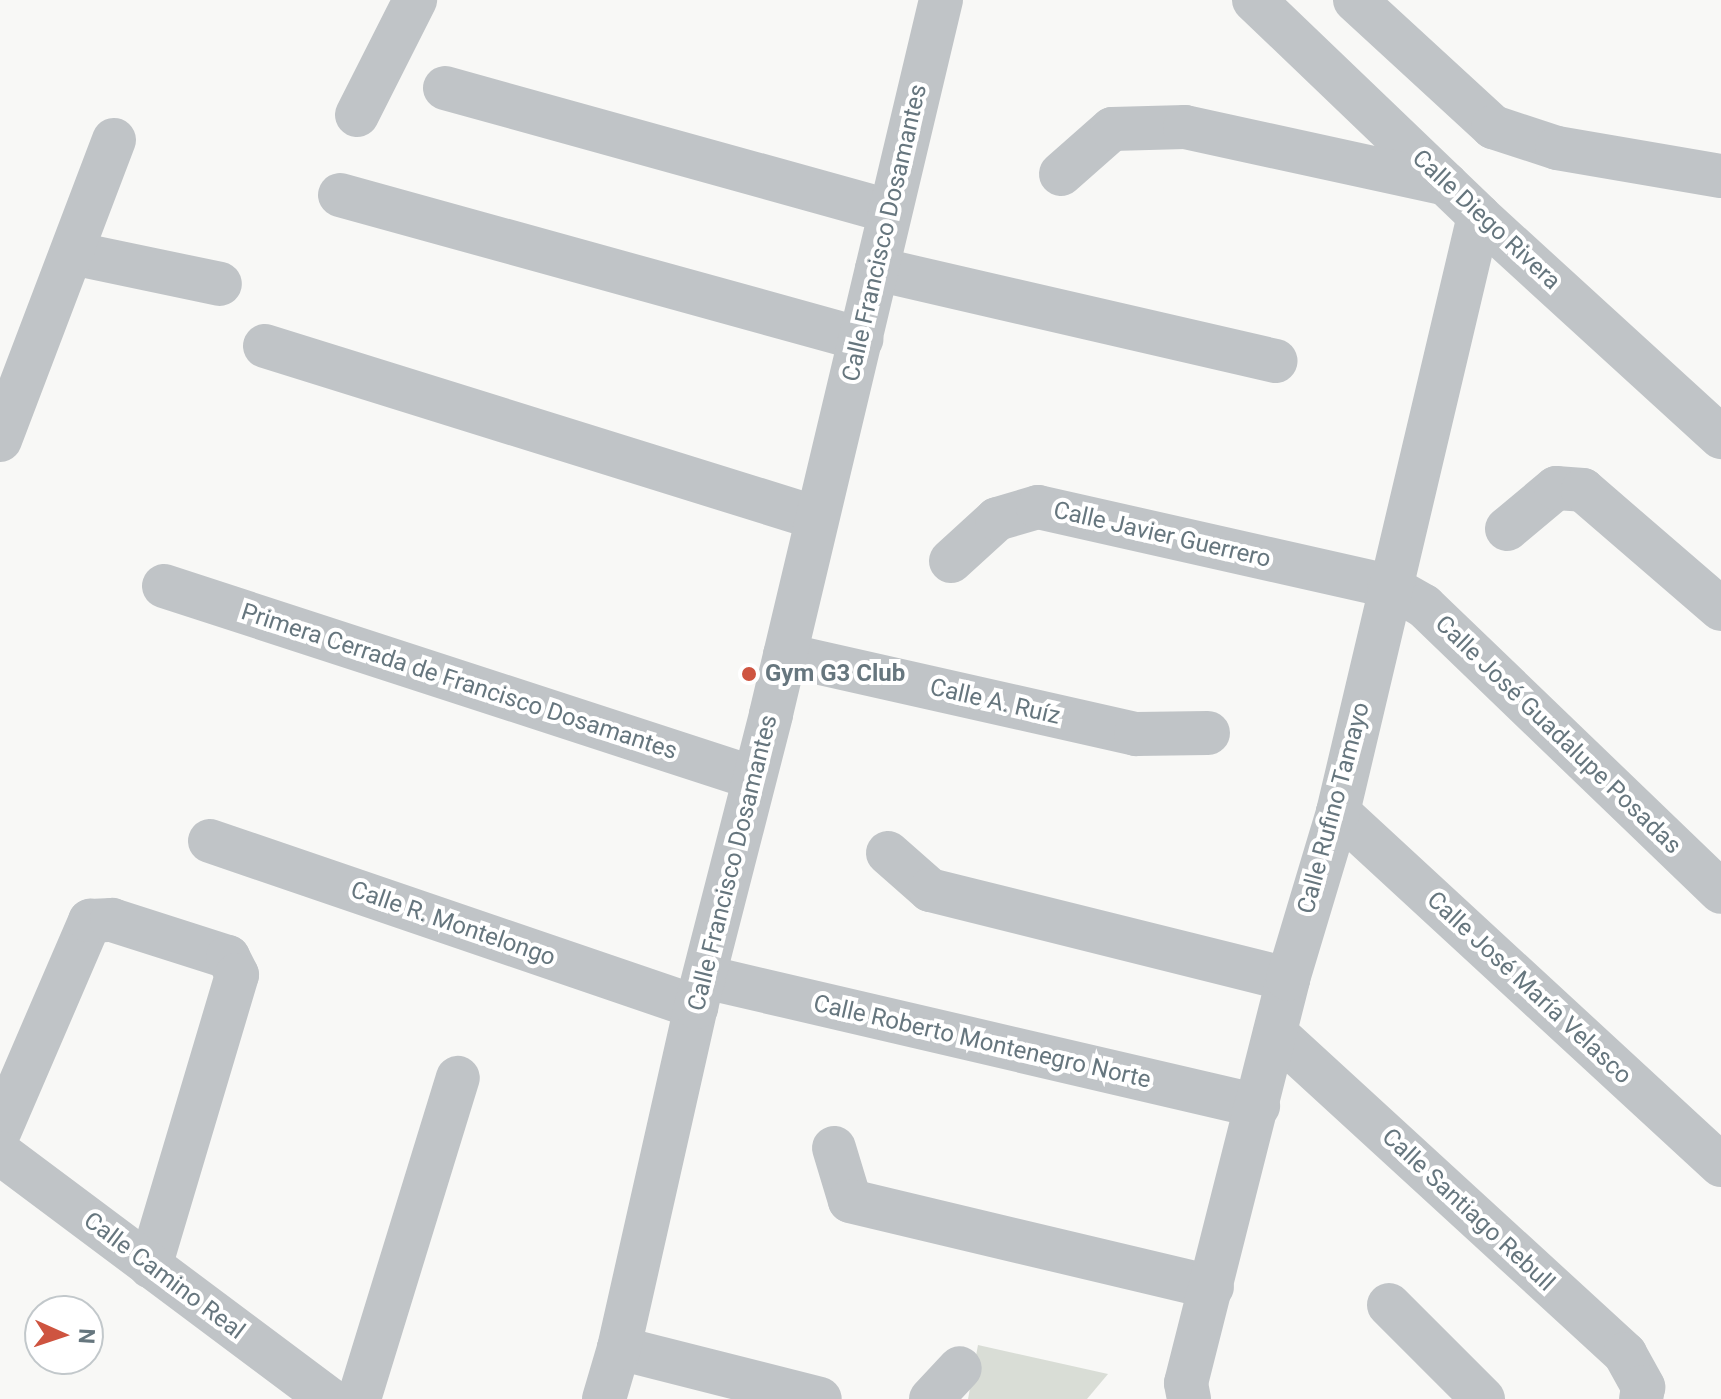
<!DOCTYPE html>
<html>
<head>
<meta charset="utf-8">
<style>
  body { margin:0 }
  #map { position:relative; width:1721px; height:1399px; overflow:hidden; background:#f8f8f6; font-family:Roboto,sans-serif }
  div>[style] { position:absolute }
  .green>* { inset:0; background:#d9ddd6 }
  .minor>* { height:44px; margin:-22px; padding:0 22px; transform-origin:22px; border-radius:22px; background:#c0c4c7 }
  .dots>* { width:22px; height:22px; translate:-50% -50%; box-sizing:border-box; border:4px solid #fff; border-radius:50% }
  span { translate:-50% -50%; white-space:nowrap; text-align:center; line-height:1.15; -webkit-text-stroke:8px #fff; paint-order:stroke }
  .street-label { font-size:24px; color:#66767e }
  .poi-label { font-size:24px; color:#66767e; font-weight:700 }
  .left { translate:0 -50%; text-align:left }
  .north { position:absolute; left:24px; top:1295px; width:80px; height:80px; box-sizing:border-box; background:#fff; border:2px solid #c2c8cb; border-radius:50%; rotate:93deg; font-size:22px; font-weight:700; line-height:32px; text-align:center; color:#66767e }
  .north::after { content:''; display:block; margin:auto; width:28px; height:36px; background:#ce5440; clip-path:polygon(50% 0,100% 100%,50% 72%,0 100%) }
</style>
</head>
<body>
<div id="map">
  <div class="green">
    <div style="clip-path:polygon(978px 1345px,1108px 1374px,1087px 1399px,968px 1399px)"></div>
  </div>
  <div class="minor">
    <div style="left:1254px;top:0;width:312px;rotate:43.8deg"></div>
    <div style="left:1479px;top:216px;width:328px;rotate:42.4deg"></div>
    <div style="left:1355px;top:0;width:188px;rotate:42.6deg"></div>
    <div style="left:1493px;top:127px;width:67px;rotate:18.2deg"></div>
    <div style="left:1557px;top:148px;width:166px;rotate:9.7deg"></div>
    <div style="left:445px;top:88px;width:461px;rotate:15.5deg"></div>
    <div style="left:357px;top:115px;width:129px;rotate:-63.2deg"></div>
    <div style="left:1061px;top:174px;width:68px;rotate:-41.4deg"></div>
    <div style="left:1112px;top:129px;width:73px;rotate:-1.6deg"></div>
    <div style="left:1185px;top:127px;width:267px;rotate:12.3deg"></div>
    <div style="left:340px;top:195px;width:541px;rotate:15.45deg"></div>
    <div style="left:72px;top:253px;width:151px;rotate:11.8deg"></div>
    <div style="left:877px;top:269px;width:409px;rotate:13deg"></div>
    <div style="left:265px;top:346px;width:578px;rotate:17.31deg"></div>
    <div style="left:0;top:440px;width:321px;rotate:-69.2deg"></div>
    <div style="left:1507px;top:529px;width:64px;rotate:-39.9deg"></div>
    <div style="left:1556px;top:488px;width:27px;rotate:4deg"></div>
    <div style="left:1583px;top:490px;width:182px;rotate:40.8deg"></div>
    <div style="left:951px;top:561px;width:62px;rotate:-42.4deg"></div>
    <div style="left:997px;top:519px;width:43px;rotate:-16.3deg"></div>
    <div style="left:1038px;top:507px;width:360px;rotate:12.7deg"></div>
    <div style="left:1389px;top:586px;width:40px;rotate:29.7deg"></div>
    <div style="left:1424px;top:606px;width:412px;rotate:43.9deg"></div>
    <div style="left:164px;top:586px;width:620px;rotate:18.03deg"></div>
    <div style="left:785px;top:655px;width:360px;rotate:12.7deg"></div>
    <div style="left:1136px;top:734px;width:72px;rotate:-0.8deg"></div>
    <div style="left:1338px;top:812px;width:521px;rotate:42.67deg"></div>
    <div style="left:210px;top:841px;width:514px;rotate:18.86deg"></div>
    <div style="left:888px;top:853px;width:56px;rotate:41.4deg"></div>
    <div style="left:930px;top:890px;width:369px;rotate:14deg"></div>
    <div style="left:705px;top:977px;width:568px;rotate:13.13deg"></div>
    <div style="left:1275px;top:1033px;width:475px;rotate:42.5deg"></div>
    <div style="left:1625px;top:1354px;width:38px;rotate:61deg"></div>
    <div style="left:1643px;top:1387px;width:12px;rotate:99deg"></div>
    <div style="left:0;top:1130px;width:228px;rotate:-66.7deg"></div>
    <div style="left:90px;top:921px;width:22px;rotate:-3deg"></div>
    <div style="left:112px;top:920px;width:122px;rotate:17.7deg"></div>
    <div style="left:228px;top:957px;width:20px;rotate:63deg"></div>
    <div style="left:237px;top:975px;width:304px;rotate:106.6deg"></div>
    <div style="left:834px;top:1148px;width:55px;rotate:73.2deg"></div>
    <div style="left:850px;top:1201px;width:372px;rotate:13.4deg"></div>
    <div style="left:0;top:1153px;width:411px;rotate:36.8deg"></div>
    <div style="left:1389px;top:1305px;width:133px;rotate:45deg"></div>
    <div style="left:619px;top:1348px;width:207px;rotate:14.2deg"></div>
    <div style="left:359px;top:1399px;width:336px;rotate:-72.9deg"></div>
    <div style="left:604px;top:1399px;width:53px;rotate:-73.6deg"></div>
    <div style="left:619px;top:1348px;width:350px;rotate:-77.3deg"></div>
    <div style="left:696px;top:1007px;width:302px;rotate:-75.6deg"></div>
    <div style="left:771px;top:714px;width:734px;rotate:-76.61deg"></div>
    <div style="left:931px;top:1399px;width:42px;rotate:-46.9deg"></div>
    <div style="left:1189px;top:1399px;width:16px;rotate:-101deg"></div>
    <div style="left:1186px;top:1383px;width:417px;rotate:-75.8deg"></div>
    <div style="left:1288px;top:979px;width:174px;rotate:-73.3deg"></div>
    <div style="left:1338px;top:812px;width:612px;rotate:-76.69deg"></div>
  </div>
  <div class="dots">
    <div style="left:749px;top:674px;background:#ce5440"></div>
  </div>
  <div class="street-label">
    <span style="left:1486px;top:220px;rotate:43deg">Calle Diego Rivera</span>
    <span style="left:885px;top:233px;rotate:-77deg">Calle Francisco Dosamantes</span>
    <span style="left:1162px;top:535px;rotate:13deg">Calle Javier Guerrero</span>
    <span style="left:459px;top:682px;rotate:18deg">Primera Cerrada de Francisco Dosamantes</span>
    <span style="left:995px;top:702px;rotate:13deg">Calle A. Ruíz</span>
    <span style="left:1558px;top:735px;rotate:44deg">Calle José Guadalupe Posadas</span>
    <span style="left:1334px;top:808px;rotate:-75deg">Calle Rufino Tamayo</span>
    <span style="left:733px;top:863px;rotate:-76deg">Calle Francisco Dosamantes</span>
    <span style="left:453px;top:924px;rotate:19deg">Calle R. Montelongo</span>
    <span style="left:1529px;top:988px;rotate:43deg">Calle José María Velasco</span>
    <span style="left:982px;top:1042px;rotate:13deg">Calle Roberto Montenegro Norte</span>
    <span style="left:1468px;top:1210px;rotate:43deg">Calle Santiago Rebull</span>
    <span style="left:164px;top:1276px;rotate:37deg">Calle Camino Real</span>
  </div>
  <div class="poi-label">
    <span class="left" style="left:765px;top:674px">Gym G3 Club</span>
  </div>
  <div class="north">N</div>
</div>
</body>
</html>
